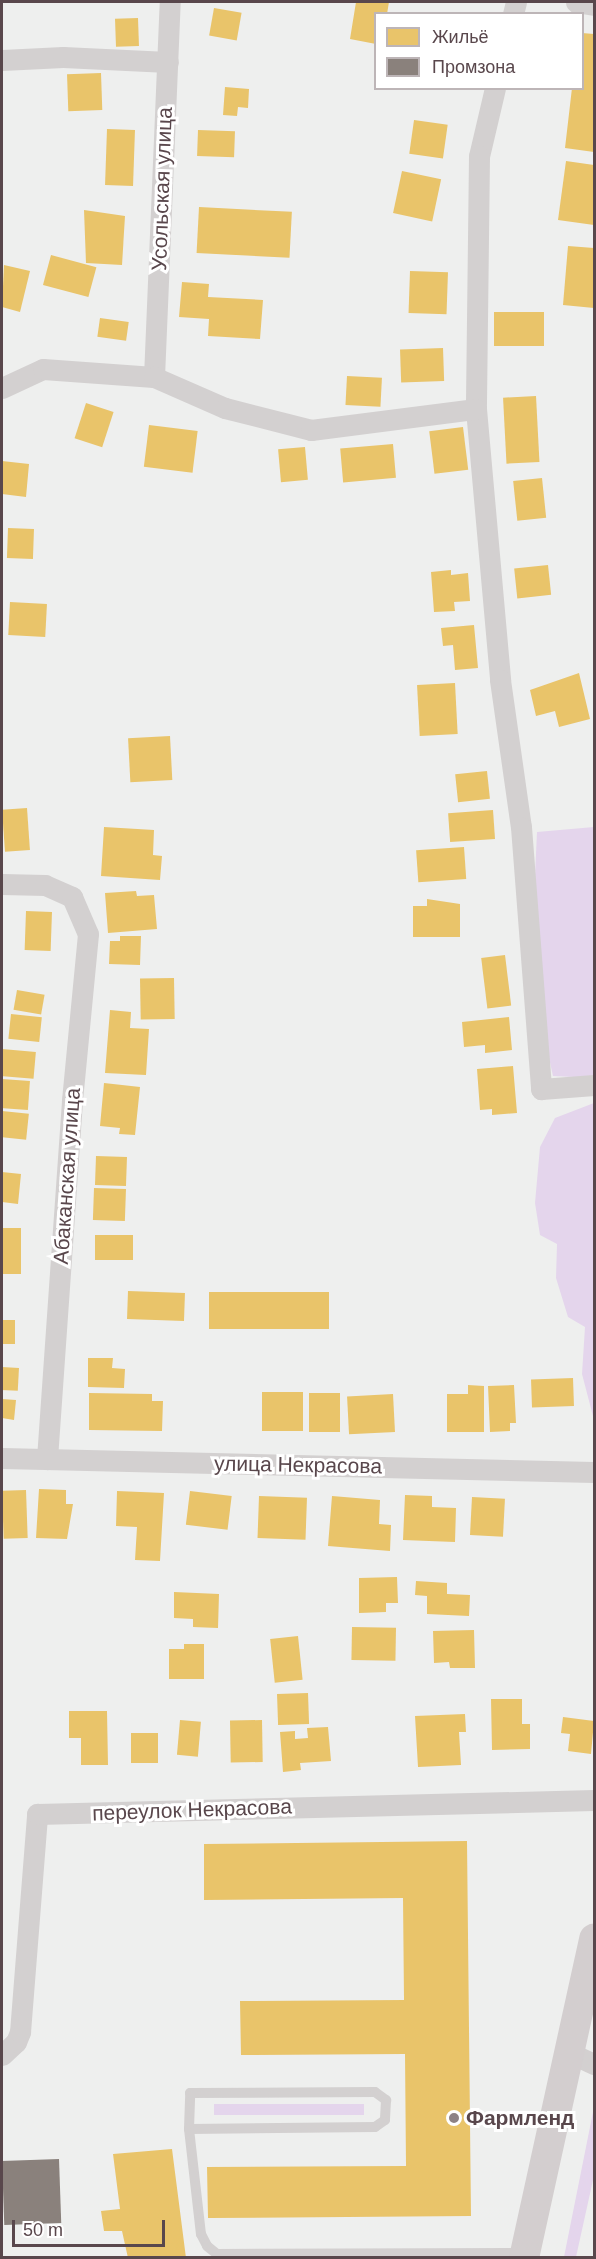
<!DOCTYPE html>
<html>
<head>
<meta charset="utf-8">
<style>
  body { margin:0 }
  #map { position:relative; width:596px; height:2259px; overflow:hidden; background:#eeefee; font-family:Helvetica,sans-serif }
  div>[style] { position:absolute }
  .green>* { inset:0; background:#e4d5ec; transform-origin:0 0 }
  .homes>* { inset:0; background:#e9c46a; transform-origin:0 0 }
  .industry>* { inset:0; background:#8a817c; transform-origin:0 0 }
  .service>* { height:10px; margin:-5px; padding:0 5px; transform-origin:5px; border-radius:5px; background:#d3d0d0 }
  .minor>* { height:21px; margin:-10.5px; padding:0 10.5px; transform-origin:10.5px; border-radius:10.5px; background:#d3d0d0 }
  .secondary>* { height:30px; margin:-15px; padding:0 15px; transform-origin:15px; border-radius:15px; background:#d3cecf }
  .dots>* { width:16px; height:16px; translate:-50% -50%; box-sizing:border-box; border:3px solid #fff; border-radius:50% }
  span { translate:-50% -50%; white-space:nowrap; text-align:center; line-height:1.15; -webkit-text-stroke:6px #fff; paint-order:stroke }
  .street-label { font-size:21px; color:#59474c }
  .poi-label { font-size:21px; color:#59474c; font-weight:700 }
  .left { translate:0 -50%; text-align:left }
  .frame { position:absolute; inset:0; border:3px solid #59474c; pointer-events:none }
  .legend { position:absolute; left:374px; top:12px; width:210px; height:78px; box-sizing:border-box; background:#fff; border:2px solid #bdb5b7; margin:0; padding:8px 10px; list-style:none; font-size:18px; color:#59474c }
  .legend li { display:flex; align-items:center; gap:12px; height:30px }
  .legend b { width:30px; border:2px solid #bdb5b7 }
  .scale { position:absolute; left:12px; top:2220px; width:153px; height:27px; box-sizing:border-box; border:3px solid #59474c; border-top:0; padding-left:8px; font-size:18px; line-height:21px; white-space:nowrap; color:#59474c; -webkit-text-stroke:4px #fff; paint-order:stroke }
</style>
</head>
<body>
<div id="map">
  <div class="green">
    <div style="clip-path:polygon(594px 827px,594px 1078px,553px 1076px,547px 1049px,534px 898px,537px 832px)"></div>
    <div style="clip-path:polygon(594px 1103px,594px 1420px,582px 1374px,585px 1327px,568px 1317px,556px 1278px,557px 1244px,540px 1235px,535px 1203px,540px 1147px,555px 1118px)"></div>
    <div style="left:364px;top:2104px;width:11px;height:150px;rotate:90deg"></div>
    <div style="clip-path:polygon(594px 2107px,593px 2180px,576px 2257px,564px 2257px)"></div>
  </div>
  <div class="homes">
    <div style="clip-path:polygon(356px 2px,389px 2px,387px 14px,376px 14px,376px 44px,350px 39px)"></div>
    <div style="left:214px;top:8px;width:28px;height:28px;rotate:10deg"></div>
    <div style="left:138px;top:18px;width:28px;height:23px;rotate:88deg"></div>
    <div style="clip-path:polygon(582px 33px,594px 34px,594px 152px,565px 148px,572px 88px,582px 88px)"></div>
    <div style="left:101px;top:73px;width:37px;height:34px;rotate:88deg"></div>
    <div style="clip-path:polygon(225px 87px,249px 89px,248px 108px,238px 107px,237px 116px,223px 115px)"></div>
    <div style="left:414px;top:120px;width:34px;height:34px;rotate:8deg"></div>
    <div style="left:107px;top:129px;width:28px;height:56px;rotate:2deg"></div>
    <div style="left:198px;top:130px;width:37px;height:26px;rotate:2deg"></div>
    <div style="clip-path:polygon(566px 161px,594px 165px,594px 225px,558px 220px)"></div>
    <div style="left:402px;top:171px;width:40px;height:43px;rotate:12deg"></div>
    <div style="left:199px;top:207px;width:93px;height:46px;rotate:3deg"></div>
    <div style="clip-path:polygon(84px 210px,125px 216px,122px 265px,86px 263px)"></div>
    <div style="clip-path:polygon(568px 246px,594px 248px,594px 308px,563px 305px)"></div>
    <div style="left:51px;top:255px;width:47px;height:31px;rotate:15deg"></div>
    <div style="clip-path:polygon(4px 265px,30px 271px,20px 312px,2px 307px)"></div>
    <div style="left:410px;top:271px;width:38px;height:42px;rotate:2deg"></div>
    <div style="clip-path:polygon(182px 282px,209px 284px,208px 297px,263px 300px,260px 339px,208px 336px,209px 319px,179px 317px)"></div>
    <div style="left:544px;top:312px;width:34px;height:50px;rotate:90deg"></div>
    <div style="left:100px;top:318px;width:29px;height:19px;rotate:8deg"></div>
    <div style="left:443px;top:348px;width:33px;height:43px;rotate:88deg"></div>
    <div style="left:347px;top:376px;width:35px;height:29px;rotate:3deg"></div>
    <div style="left:536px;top:396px;width:66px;height:33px;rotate:87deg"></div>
    <div style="left:86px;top:403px;width:29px;height:37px;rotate:18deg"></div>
    <div style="left:149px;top:425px;width:49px;height:42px;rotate:7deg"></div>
    <div style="left:463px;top:427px;width:43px;height:34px;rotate:83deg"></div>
    <div style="left:393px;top:444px;width:34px;height:53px;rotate:85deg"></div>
    <div style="left:305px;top:447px;width:33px;height:27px;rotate:85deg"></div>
    <div style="clip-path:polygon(2px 461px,29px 464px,26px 497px,2px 494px)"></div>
    <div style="left:542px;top:478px;width:40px;height:29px;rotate:84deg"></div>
    <div style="left:8px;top:528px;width:26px;height:30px;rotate:2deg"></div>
    <div style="left:548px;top:565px;width:30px;height:34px;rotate:84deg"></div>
    <div style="clip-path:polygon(451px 570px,451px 575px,468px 573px,470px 601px,454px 602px,455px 611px,434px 612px,431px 572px)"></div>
    <div style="left:10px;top:602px;width:37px;height:33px;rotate:3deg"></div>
    <div style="clip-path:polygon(474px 625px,478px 668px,455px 670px,453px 645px,443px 646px,441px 628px)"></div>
    <div style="clip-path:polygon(579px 673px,590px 719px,559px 727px,555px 711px,536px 716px,530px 690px)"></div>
    <div style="left:455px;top:683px;width:51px;height:38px;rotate:87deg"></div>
    <div style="left:170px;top:736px;width:44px;height:42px;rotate:87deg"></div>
    <div style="left:487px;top:771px;width:28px;height:32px;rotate:84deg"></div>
    <div style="left:27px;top:808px;width:42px;height:25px;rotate:86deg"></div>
    <div style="left:493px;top:810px;width:29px;height:45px;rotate:86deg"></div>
    <div style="clip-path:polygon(104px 827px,154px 830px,153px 855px,162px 856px,160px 880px,101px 876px)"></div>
    <div style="left:464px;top:847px;width:32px;height:48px;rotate:86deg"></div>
    <div style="clip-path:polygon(136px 891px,137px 896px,154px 895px,157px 929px,108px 933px,105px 893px)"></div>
    <div style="clip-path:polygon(427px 899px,460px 904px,460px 937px,413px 937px,413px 906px,427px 906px)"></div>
    <div style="left:26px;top:911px;width:26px;height:39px;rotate:2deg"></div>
    <div style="clip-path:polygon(120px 936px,141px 936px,140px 965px,109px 964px,110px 941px,120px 941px)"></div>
    <div style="left:505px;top:955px;width:51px;height:24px;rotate:83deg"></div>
    <div style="left:174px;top:978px;width:41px;height:34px;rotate:89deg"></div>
    <div style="left:17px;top:990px;width:28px;height:20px;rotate:10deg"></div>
    <div style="clip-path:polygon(110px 1010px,131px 1012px,130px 1028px,149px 1029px,146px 1075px,105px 1073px)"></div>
    <div style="left:11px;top:1014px;width:31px;height:25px;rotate:6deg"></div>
    <div style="clip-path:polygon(509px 1017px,512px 1050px,485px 1053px,485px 1045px,464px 1047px,462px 1022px)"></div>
    <div style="left:2px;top:1049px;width:34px;height:27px;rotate:5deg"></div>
    <div style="clip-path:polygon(513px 1066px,517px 1113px,492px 1115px,492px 1109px,480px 1110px,477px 1069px)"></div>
    <div style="left:2px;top:1079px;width:28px;height:29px;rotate:4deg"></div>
    <div style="clip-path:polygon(104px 1083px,140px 1087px,135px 1135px,119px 1134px,120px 1128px,100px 1126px)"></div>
    <div style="left:2px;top:1111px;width:27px;height:26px;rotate:6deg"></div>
    <div style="left:96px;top:1156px;width:31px;height:29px;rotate:2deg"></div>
    <div style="clip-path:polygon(2px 1172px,21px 1174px,18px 1204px,2px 1202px)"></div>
    <div style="left:94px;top:1188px;width:32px;height:32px;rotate:2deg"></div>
    <div style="left:2px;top:1228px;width:19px;height:46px"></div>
    <div style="left:95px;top:1235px;width:38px;height:25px"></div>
    <div style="left:128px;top:1291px;width:57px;height:28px;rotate:2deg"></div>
    <div style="left:209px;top:1292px;width:120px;height:37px"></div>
    <div style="left:2px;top:1320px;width:13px;height:24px"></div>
    <div style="clip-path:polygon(88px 1358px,113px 1358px,112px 1368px,125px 1369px,124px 1388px,88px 1387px)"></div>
    <div style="left:2px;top:1367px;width:17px;height:23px;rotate:3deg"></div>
    <div style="left:573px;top:1378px;width:28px;height:42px;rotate:88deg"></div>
    <div style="clip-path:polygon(468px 1385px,484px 1386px,484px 1432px,447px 1432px,447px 1394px,468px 1394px)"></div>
    <div style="clip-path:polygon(514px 1385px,516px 1423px,510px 1423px,510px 1431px,490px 1432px,488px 1386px)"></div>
    <div style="left:262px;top:1392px;width:41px;height:39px"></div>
    <div style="clip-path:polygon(89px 1393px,152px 1394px,152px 1401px,163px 1401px,162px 1431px,89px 1430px)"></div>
    <div style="left:309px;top:1393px;width:31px;height:39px"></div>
    <div style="left:393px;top:1394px;width:38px;height:46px;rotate:87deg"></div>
    <div style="clip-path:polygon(2px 1399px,16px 1400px,14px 1420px,2px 1418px)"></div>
    <div style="clip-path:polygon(39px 1489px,66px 1490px,66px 1504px,73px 1504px,67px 1539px,36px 1538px)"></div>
    <div style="left:26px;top:1490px;width:48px;height:24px;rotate:88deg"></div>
    <div style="clip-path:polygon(117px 1491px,164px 1493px,160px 1561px,135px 1560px,137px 1527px,116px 1526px)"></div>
    <div style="left:190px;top:1491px;width:42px;height:34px;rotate:7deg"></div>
    <div style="clip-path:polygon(405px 1495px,432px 1496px,432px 1507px,456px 1508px,455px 1542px,403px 1540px)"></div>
    <div style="left:259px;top:1496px;width:48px;height:42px;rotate:2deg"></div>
    <div style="clip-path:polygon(332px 1496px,380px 1500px,379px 1524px,391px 1525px,390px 1551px,328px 1546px)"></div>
    <div style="left:472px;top:1497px;width:33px;height:38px;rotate:3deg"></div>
    <div style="clip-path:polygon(397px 1577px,398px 1603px,386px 1603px,386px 1612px,359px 1613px,359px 1578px)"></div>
    <div style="clip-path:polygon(416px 1581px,447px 1583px,447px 1594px,470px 1595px,469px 1616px,427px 1614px,427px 1596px,415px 1595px)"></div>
    <div style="clip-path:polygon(174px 1592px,219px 1594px,218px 1628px,193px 1627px,193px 1619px,174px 1618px)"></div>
    <div style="left:352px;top:1627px;width:44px;height:33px;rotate:1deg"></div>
    <div style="clip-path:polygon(474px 1630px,475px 1668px,450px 1668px,449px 1662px,434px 1663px,433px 1631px)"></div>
    <div style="left:298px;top:1636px;width:44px;height:28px;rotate:84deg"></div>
    <div style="clip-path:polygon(184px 1644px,204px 1644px,204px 1679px,169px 1679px,169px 1649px,184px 1649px)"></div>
    <div style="left:308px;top:1693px;width:31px;height:31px;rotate:88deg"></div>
    <div style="clip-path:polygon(491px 1699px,522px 1699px,522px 1724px,530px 1724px,530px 1749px,492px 1750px)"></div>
    <div style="clip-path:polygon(69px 1711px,107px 1711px,108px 1765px,81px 1765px,81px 1738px,69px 1738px)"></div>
    <div style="clip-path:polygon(465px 1714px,466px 1732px,459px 1732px,461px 1765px,418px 1767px,415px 1716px)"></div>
    <div style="clip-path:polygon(563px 1717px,594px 1721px,591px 1754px,568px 1751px,570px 1734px,561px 1733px)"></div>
    <div style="left:180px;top:1720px;width:21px;height:35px;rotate:5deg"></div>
    <div style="left:262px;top:1720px;width:42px;height:32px;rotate:89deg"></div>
    <div style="clip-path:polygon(328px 1727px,331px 1761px,300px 1763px,301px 1770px,283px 1772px,280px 1732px,295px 1731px,295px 1739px,308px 1738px,307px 1728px)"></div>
    <div style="left:131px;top:1733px;width:27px;height:30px"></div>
    <div style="clip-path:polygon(467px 1841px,471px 2216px,208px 2218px,207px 2167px,406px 2166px,405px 2054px,241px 2055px,240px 2001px,404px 2000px,403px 1898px,204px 1900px,204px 1844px)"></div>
    <div style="clip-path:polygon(172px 2149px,186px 2258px,128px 2258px,122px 2231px,104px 2231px,101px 2211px,120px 2209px,113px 2154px)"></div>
  </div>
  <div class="industry">
    <div style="left:59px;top:2159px;width:64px;height:57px;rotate:88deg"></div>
  </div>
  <div class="service">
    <div style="left:189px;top:2129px;width:36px;rotate:-88deg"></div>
    <div style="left:190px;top:2093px;width:185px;rotate:-0.3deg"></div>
    <div style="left:375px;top:2092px;width:14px;rotate:36deg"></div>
    <div style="left:386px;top:2100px;width:20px;rotate:93deg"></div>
    <div style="left:385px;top:2120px;width:12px;rotate:145deg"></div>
    <div style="left:375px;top:2127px;width:186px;rotate:179.4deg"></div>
    <div style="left:189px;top:2129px;width:106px;rotate:83.5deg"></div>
    <div style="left:201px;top:2234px;width:13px;rotate:63deg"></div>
    <div style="left:207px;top:2246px;width:13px;rotate:39deg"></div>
    <div style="left:217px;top:2254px;width:305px;rotate:-0.2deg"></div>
  </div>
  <div class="minor">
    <div style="left:576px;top:2px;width:18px;rotate:9deg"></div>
    <div style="left:513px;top:14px;width:12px;rotate:-76deg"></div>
    <div style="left:2px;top:60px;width:61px;rotate:-2.8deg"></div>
    <div style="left:63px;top:57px;width:105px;rotate:2.7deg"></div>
    <div style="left:495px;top:88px;width:70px;rotate:103.2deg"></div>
    <div style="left:479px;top:156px;width:253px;rotate:90.7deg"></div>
    <div style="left:476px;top:409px;width:272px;rotate:84.9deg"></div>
    <div style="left:500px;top:680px;width:148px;rotate:81.9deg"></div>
    <div style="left:521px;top:827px;width:263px;rotate:85.6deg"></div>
    <div style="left:541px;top:1089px;width:53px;rotate:-4.3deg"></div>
    <div style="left:154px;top:377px;width:375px;rotate:-87.6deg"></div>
    <div style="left:2px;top:388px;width:45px;rotate:-24.9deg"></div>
    <div style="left:43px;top:369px;width:111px;rotate:4.1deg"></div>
    <div style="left:154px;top:377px;width:77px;rotate:23.6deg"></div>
    <div style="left:225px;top:408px;width:89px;rotate:14.3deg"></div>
    <div style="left:311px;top:430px;width:166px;rotate:-7.3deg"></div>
    <div style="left:2px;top:884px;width:43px;rotate:1.3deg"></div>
    <div style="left:45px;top:885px;width:30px;rotate:24deg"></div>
    <div style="left:72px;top:897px;width:40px;rotate:66.6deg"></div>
    <div style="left:88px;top:934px;width:168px;rotate:95.5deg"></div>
    <div style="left:72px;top:1101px;width:359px;rotate:94deg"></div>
    <div style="left:2px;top:1458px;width:592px;rotate:1.35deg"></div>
    <div style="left:568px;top:2052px;width:29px;rotate:25deg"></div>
    <div style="left:2px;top:2055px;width:19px;rotate:-43deg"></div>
    <div style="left:16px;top:2042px;width:11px;rotate:-68deg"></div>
    <div style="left:20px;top:2032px;width:219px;rotate:-85.5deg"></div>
    <div style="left:37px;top:1814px;width:557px;rotate:-1.44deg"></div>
  </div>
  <div class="secondary">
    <div style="left:524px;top:2258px;width:327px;rotate:-77.6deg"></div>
  </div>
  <div class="dots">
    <div style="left:454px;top:2118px;background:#8d8285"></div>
  </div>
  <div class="street-label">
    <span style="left:162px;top:189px;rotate:-88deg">Усольская улица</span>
    <span style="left:67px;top:1176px;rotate:-86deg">Абаканская улица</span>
    <span style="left:298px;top:1465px;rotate:1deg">улица Некрасова</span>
    <span style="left:192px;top:1810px;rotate:-2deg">переулок Некрасова</span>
  </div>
  <div class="poi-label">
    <span class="left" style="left:466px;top:2118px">Фармленд</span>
  </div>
  <div class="frame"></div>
  <ul class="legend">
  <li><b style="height:16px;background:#e9c46a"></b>Жильё</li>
  <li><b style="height:16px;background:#8a817c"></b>Промзона</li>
  </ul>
  <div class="scale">50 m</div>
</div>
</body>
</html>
